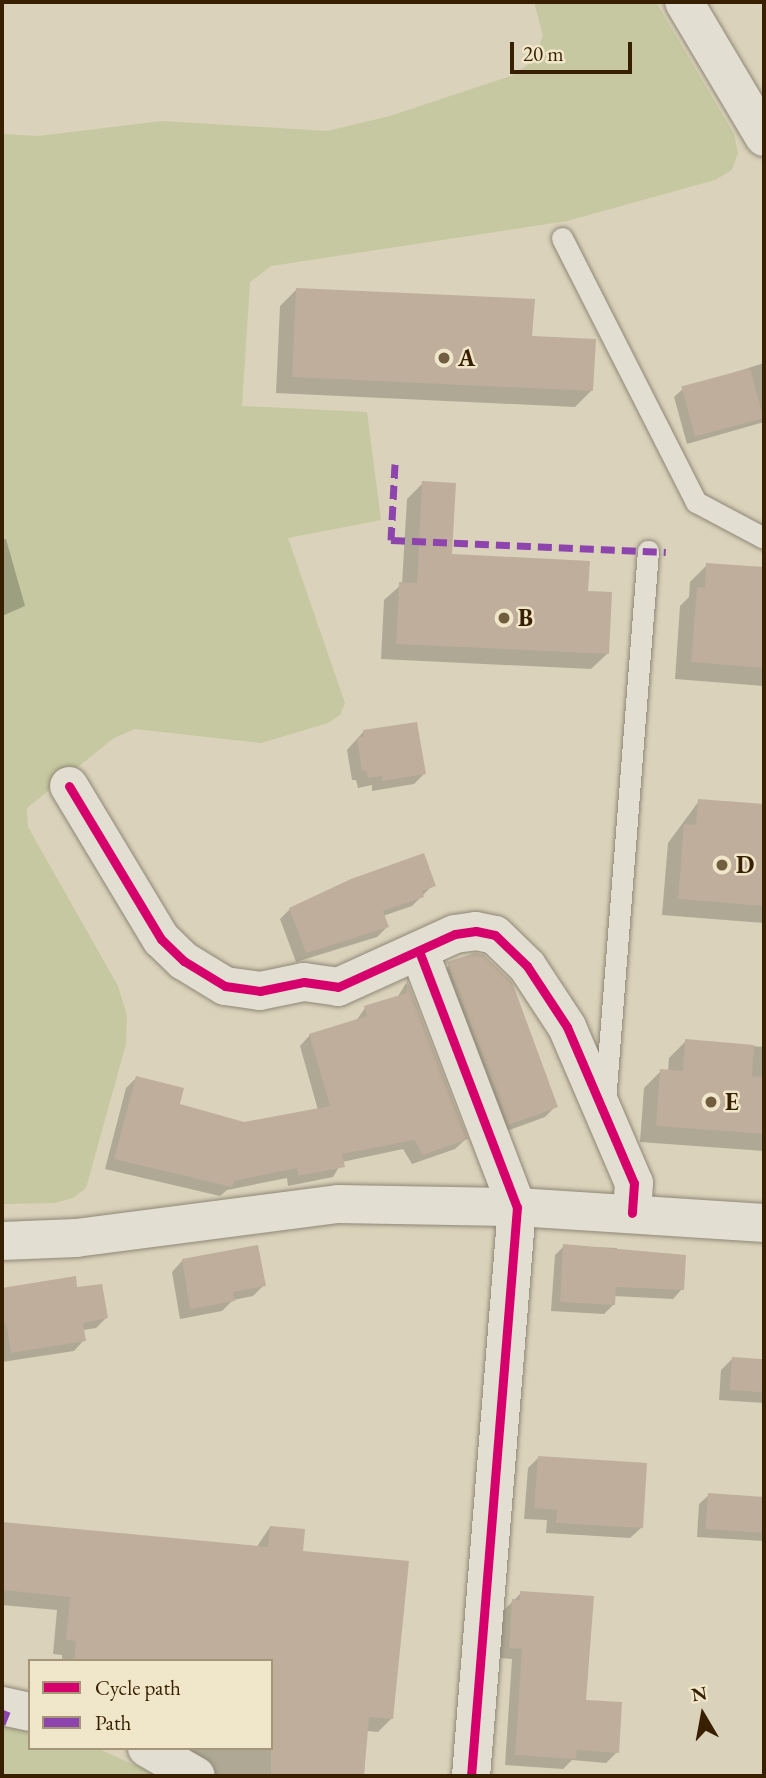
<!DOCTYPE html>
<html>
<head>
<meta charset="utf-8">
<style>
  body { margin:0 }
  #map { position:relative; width:766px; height:1778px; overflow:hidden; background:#dad2ba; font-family:"EB Garamond",serif }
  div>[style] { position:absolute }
  .green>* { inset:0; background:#c5c8a0 }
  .shadow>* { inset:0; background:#0003 }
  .building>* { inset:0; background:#beae9b; transform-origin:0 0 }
  .roads { filter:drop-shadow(0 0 2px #8f8776) drop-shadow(0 0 2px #8f8776) }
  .lane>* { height:21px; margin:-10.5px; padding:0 10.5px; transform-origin:10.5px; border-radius:10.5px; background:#e2ded2 }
  .street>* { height:38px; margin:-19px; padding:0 19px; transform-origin:19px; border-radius:19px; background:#e2ded2 }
  .secondary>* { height:38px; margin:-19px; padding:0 19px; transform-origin:19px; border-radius:19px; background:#e2ded2 }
  .quiet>* { height:7px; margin-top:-3.5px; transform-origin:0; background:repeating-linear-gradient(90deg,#8e44ad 0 14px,transparent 0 21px) }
  .cycleway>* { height:9px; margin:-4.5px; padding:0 4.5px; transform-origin:4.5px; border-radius:4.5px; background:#d6006c }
  .dots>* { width:19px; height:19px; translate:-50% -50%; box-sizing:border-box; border:4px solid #f0e6c9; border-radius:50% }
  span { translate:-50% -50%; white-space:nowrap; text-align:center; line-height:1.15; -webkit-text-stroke:5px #f0e6c9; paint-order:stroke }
  .poi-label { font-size:24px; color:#381f00; font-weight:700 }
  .left { translate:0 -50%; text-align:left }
  .frame { position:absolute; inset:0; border:4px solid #381f00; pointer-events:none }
  .legend { position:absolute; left:28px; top:1659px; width:245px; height:91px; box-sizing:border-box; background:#f0e6c9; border:2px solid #a69679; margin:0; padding:9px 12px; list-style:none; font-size:21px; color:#381f00 }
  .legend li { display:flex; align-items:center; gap:14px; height:35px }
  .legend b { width:35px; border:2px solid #a69679 }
  .north { position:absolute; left:668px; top:1680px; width:70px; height:70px; -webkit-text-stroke:5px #f0e6c9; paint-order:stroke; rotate:350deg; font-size:19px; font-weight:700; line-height:28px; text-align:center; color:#381f00 }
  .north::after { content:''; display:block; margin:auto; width:24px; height:32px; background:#381f00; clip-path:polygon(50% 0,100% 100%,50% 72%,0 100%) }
  .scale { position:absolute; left:510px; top:42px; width:122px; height:32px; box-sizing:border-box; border:4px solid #381f00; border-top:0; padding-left:9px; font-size:21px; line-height:24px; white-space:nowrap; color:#381f00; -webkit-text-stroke:5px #f0e6c9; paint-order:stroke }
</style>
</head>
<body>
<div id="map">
  <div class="green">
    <div style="clip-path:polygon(534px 2px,656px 2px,734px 134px,738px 153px,732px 170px,715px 180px,567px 221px,271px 266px,250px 282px,242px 406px,367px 412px,381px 520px,288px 538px,345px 703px,340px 715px,328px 723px,261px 743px,135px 729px,114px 738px,27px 808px,28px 827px,118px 986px,127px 1016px,126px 1044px,86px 1188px,73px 1198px,55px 1203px,2px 1204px,2px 134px,38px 136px,162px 121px,327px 131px,390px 116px,511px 76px,535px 60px,543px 35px)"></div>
    <div style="clip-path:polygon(2px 1724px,30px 1731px,30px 1748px,97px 1748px,158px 1776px,2px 1776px)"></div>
  </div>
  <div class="shadow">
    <div style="clip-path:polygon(297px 289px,531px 338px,592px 390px,575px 407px,276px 393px,280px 306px)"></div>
    <div style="clip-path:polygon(764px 363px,764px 422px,687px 444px,674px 397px,683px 389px)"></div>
    <div style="clip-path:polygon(423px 483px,450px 556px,586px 592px,608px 653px,591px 669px,381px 659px,384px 600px,402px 584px,407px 499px)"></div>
    <div style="clip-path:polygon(6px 539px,25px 606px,2px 616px,2px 540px)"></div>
    <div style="clip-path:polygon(707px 565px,764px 569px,764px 686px,675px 679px,680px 606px,689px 597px,690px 582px)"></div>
    <div style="clip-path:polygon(364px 731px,424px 774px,414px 784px,372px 791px,372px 785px,358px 788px,356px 780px,352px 780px,347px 750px)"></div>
    <div style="clip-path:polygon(699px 801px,764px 806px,764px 923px,662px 915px,668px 843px)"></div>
    <div style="clip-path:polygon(433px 885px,412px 906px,383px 916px,387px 927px,377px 937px,296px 962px,280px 919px,290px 909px)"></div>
    <div style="clip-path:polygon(462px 957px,484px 957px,556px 1106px,545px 1117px,498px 1134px,437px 974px)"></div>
    <div style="clip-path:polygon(406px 983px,466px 1139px,455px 1149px,412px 1164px,403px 1149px,342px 1162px,333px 1177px,288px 1186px,287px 1178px,227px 1190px,220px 1196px,105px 1169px,126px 1088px,136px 1078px,177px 1105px,244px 1123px,318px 1110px,300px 1046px,310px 1035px,356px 1021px,365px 1008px,397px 998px)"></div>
    <div style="clip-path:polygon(686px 1041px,764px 1047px,764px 1151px,640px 1142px,644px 1088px,661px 1071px,668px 1072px,669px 1058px)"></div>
    <div style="clip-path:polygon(564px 1246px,617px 1248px,617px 1253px,682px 1289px,673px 1299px,614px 1296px,614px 1304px,604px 1314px,551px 1311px,555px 1255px)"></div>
    <div style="clip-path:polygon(182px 1261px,264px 1285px,253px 1296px,233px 1300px,222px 1311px,180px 1319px,172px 1272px)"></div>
    <div style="clip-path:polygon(74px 1278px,76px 1289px,106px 1318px,96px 1328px,83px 1330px,84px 1340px,74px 1351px,2px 1362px,2px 1289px)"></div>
    <div style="clip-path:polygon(732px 1359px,764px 1361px,764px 1403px,719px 1400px,721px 1370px)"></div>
    <div style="clip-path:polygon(538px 1458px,641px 1528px,630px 1538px,546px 1533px,547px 1520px,524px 1519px,528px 1468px)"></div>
    <div style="clip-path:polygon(709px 1495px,764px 1499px,764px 1541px,697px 1537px,699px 1504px)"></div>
    <div style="clip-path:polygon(2px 1525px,256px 1548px,270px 1527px,301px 1552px,392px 1718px,378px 1732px,366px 1731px,363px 1776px,205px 1776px,153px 1748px,271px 1748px,271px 1661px,62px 1661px,62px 1655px,53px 1654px,57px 1610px,2px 1605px)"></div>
    <div style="clip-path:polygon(521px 1593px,617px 1752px,606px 1763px,572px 1760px,563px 1769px,505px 1765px,512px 1659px,499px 1658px,502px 1612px)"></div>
  </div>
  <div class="building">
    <div style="clip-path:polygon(296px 288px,535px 299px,532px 336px,596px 339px,593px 391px,292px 377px)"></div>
    <div style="left:750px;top:368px;width:52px;height:71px;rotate:75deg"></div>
    <div style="clip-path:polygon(422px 481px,456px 483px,452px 554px,590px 561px,588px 591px,612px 592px,609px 654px,396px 644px,399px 582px,417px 583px)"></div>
    <div style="clip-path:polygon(706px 563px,764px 567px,764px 668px,691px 662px,697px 587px,705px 588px)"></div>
    <div style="clip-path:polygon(417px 722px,426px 774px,382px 781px,382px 776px,368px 778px,366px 770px,362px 771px,357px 738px,364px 736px,363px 730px)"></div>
    <div style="clip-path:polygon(698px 799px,764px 804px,764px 906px,678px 899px,684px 824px,696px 825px)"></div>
    <div style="clip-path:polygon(424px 853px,436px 886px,422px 891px,424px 897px,383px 911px,389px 927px,306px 953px,289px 908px,351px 879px)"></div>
    <div style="clip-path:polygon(475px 953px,484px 955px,512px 982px,558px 1107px,509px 1125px,447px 962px)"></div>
    <div style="clip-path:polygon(407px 980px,468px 1139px,423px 1155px,414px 1140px,342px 1154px,345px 1167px,298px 1176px,297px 1168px,234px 1181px,232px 1187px,114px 1159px,136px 1076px,184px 1088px,180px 1104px,244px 1122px,330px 1106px,309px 1034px,367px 1016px,364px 1006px,407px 993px)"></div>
    <div style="clip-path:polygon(685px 1039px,754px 1045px,752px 1076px,764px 1077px,764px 1134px,656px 1126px,660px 1069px,683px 1071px)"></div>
    <div style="clip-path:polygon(563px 1244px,686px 1255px,684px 1290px,616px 1287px,615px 1305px,560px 1302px)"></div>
    <div style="clip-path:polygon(258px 1245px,266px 1286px,233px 1292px,235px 1301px,190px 1309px,182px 1259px)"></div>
    <div style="clip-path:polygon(76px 1276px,77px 1287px,102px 1284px,108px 1318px,83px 1323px,86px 1341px,11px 1353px,6px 1323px,2px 1323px,2px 1288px)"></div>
    <div style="left:732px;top:1357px;width:32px;height:33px;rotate:4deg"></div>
    <div style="clip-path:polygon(538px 1456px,647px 1463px,643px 1528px,556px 1523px,557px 1510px,534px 1508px)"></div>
    <div style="left:708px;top:1493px;width:56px;height:36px;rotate:4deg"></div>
    <div style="clip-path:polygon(2px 1522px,268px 1547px,270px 1526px,305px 1529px,303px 1551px,409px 1561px,393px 1719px,369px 1717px,364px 1776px,271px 1776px,271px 1661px,74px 1661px,76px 1641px,66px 1640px,70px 1597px,2px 1590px)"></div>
    <div style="clip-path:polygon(520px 1591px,594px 1596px,586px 1700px,622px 1702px,619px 1753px,577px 1750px,576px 1759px,515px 1755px,522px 1649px,509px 1648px,512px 1599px,520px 1600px)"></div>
  </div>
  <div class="roads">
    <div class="lane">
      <div style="left:562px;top:238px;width:296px;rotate:63.1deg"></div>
      <div style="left:696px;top:502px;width:77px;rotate:27.9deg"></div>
      <div style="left:605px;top:1101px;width:552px;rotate:-85.53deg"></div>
    </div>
    <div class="street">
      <div style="left:69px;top:786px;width:179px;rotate:59deg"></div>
      <div style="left:161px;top:939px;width:32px;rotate:44deg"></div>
      <div style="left:184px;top:961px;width:48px;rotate:31.4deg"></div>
      <div style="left:225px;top:986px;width:35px;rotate:8deg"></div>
      <div style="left:260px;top:991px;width:45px;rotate:-11.6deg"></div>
      <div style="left:304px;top:982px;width:34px;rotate:8deg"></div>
      <div style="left:338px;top:987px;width:128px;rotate:-24.4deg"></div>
      <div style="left:455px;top:934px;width:21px;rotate:-8deg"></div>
      <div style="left:476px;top:931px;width:19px;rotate:12deg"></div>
      <div style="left:495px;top:935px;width:45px;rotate:44.1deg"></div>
      <div style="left:527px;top:966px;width:73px;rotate:56.7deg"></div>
      <div style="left:567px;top:1027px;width:170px;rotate:66.8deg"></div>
      <div style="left:634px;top:1183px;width:30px;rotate:94deg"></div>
      <div style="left:419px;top:951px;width:274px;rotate:69.1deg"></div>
      <div style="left:517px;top:1207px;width:571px;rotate:94.62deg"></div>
      <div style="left:2px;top:1706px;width:29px;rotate:12deg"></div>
      <div style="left:147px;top:1748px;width:56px;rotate:29.7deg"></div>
    </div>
    <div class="secondary">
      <div style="left:684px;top:2px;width:157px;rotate:59.3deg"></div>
      <div style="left:2px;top:1241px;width:74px;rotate:-2.3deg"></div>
      <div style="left:76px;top:1238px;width:264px;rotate:-7.4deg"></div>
      <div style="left:338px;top:1204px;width:179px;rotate:1deg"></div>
      <div style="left:517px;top:1207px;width:248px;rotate:3.7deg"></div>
    </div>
  </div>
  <div class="quiet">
    <div style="left:395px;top:464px;width:76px;rotate:93deg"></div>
    <div style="left:391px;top:540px;width:275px;rotate:2.5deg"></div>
    <div style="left:2px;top:1724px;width:18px;rotate:-68deg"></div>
  </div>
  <div class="cycleway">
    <div style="left:69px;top:786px;width:179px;rotate:59deg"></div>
    <div style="left:161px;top:939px;width:32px;rotate:44deg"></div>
    <div style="left:184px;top:961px;width:48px;rotate:31.4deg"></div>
    <div style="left:225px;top:986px;width:35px;rotate:8deg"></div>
    <div style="left:260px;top:991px;width:45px;rotate:-11.6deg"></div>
    <div style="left:304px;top:982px;width:34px;rotate:8deg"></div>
    <div style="left:338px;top:987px;width:128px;rotate:-24.4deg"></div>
    <div style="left:455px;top:934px;width:21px;rotate:-8deg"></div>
    <div style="left:476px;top:931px;width:19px;rotate:12deg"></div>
    <div style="left:495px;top:935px;width:45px;rotate:44.1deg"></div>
    <div style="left:527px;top:966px;width:73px;rotate:56.7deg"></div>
    <div style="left:567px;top:1027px;width:170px;rotate:66.8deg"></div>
    <div style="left:634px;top:1183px;width:30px;rotate:94deg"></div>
    <div style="left:419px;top:951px;width:274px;rotate:69.1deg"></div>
    <div style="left:517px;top:1207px;width:571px;rotate:94.62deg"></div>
  </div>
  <div class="dots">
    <div style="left:444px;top:358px;background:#715e41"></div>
    <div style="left:504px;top:618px;background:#715e41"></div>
    <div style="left:722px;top:865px;background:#715e41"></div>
    <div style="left:711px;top:1102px;background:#715e41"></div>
  </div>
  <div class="poi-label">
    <span class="left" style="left:458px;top:358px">A</span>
    <span class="left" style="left:518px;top:618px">B</span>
    <span class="left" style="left:736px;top:865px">D</span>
    <span class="left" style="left:725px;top:1102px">E</span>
  </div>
  <div class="frame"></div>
  <ul class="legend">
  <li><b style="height:9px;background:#d6006c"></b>Cycle path</li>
  <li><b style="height:9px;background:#8e44ad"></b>Path</li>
  </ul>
  <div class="north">N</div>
  <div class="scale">20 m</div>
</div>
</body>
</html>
